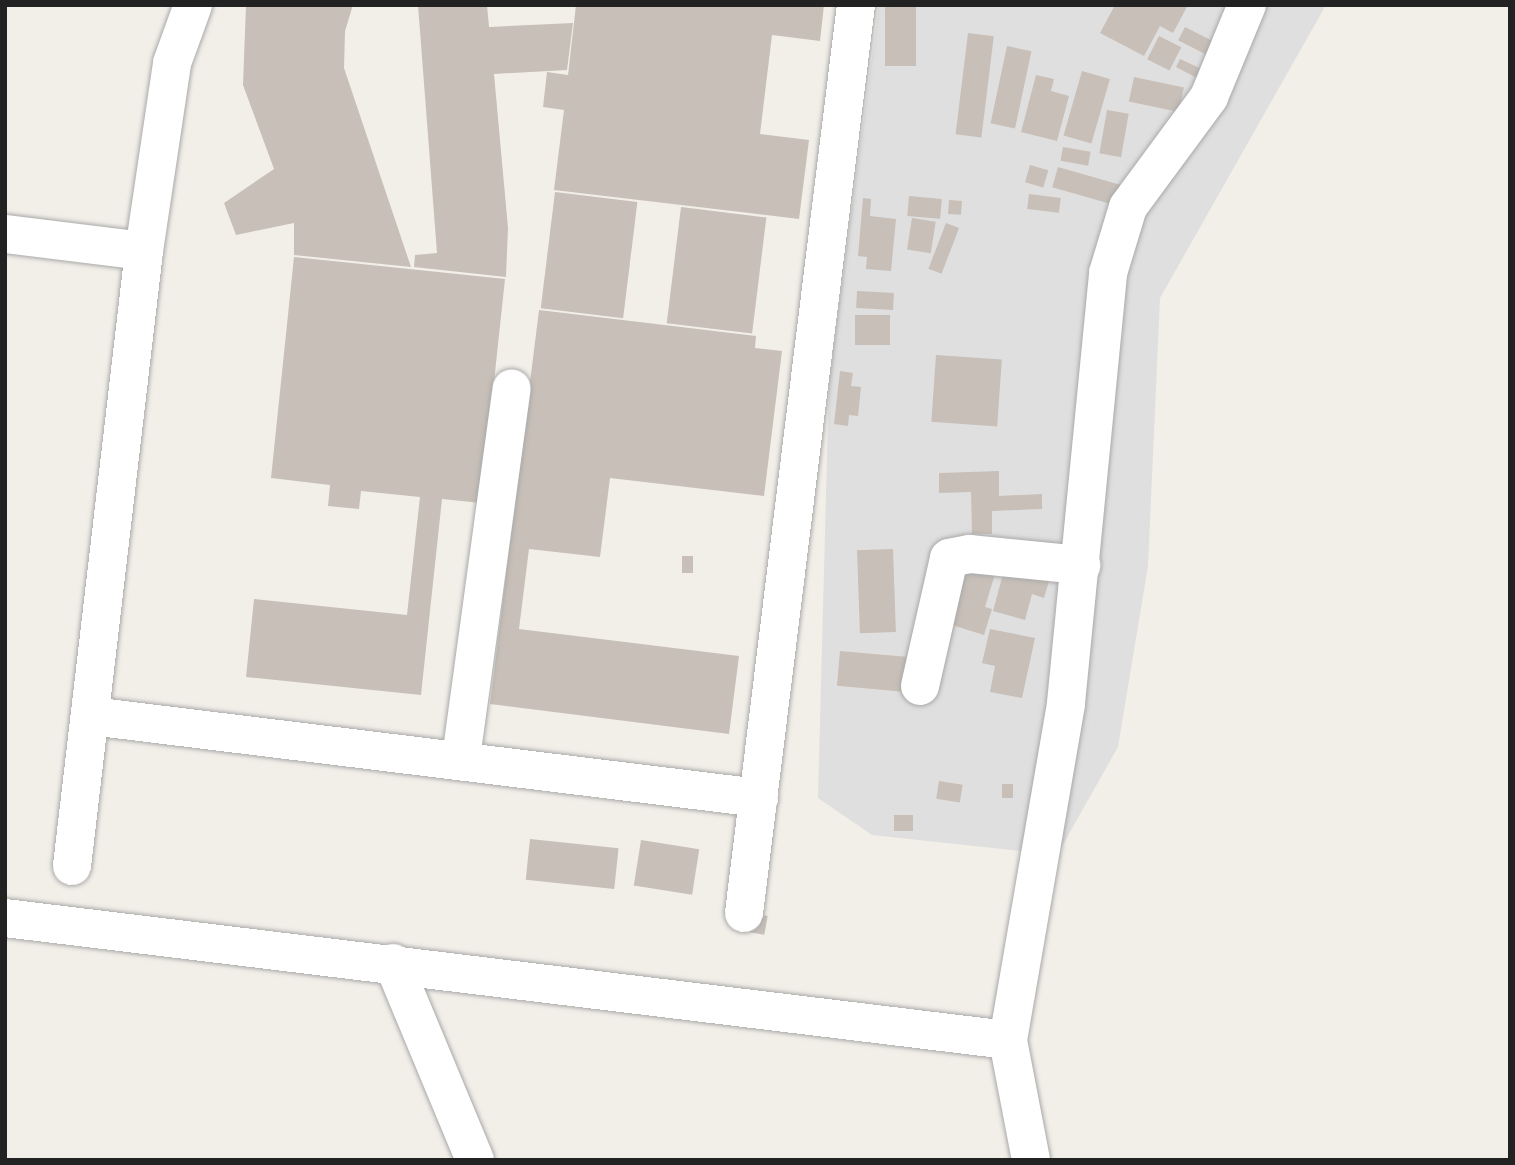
<!DOCTYPE html>
<html>
<head>
<meta charset="utf-8">
<style>
  body { margin:0 }
  #map { position:relative; width:1515px; height:1165px; overflow:hidden; background:#f2efe9; font-family:"DejaVu Sans",sans-serif }
  div>[style] { position:absolute }
  .residential>* { inset:0; background:#e0dfdf }
  .building>* { inset:0; background:#c7bfb8; transform-origin:0 0 }
  .roads { filter:drop-shadow(0 0 2px #a9a9a9) drop-shadow(0 0 2px #a9a9a9) }
  .minor>* { height:38px; margin:-19px; padding:0 19px; transform-origin:19px; border-radius:19px; background:#fff }
  span { translate:-50% -50%; white-space:nowrap; text-align:center; line-height:1.15; -webkit-text-stroke:7px #fff; paint-order:stroke }
  .frame { position:absolute; inset:0; border:7px solid #222; pointer-events:none }
</style>
</head>
<body>
<div id="map">
  <div class="residential">
    <div style="clip-path:polygon(879px 5px,1326px 5px,1160px 298px,1148px 566px,1118px 747px,1057px 855px,872px 835px,818px 798px,829px 381px)"></div>
  </div>
  <div class="building">
    <div style="clip-path:polygon(246px 5px,353px 5px,345px 31px,344px 68px,411px 267px,294px 255px,294px 223px,236px 235px,224px 203px,274px 169px,243px 85px)"></div>
    <div style="clip-path:polygon(418px 5px,487px 5px,489px 27px,573px 23px,567px 70px,494px 74px,508px 228px,506px 277px,414px 267px,415px 255px,437px 253px)"></div>
    <div style="clip-path:polygon(576px 5px,824px 5px,820px 41px,772px 35px,760px 134px,809px 140px,799px 219px,554px 190px,564px 110px,543px 107px,547px 72px,568px 75px)"></div>
    <div style="clip-path:polygon(1115px 5px,1188px 5px,1173px 33px,1160px 26px,1144px 56px,1100px 33px)"></div>
    <div style="left:885px;top:7px;width:31px;height:59px"></div>
    <div style="left:1185px;top:27px;width:42px;height:15px;rotate:27deg"></div>
    <div style="left:968px;top:33px;width:26px;height:102px;rotate:7deg"></div>
    <div style="left:1159px;top:36px;width:25px;height:26px;rotate:27deg"></div>
    <div style="left:1007px;top:46px;width:25px;height:79px;rotate:12deg"></div>
    <div style="clip-path:polygon(1180px 59px,1204px 70px,1199px 79px,1176px 67px)"></div>
    <div style="left:1082px;top:71px;width:29px;height:67px;rotate:16deg"></div>
    <div style="clip-path:polygon(1036px 75px,1054px 79px,1051px 91px,1069px 96px,1057px 141px,1021px 132px)"></div>
    <div style="left:1134px;top:77px;width:51px;height:25px;rotate:12deg"></div>
    <div style="left:1107px;top:110px;width:22px;height:44px;rotate:10deg"></div>
    <div style="left:1063px;top:147px;width:28px;height:14px;rotate:10deg"></div>
    <div style="left:1030px;top:165px;width:19px;height:18px;rotate:16deg"></div>
    <div style="left:1058px;top:167px;width:71px;height:21px;rotate:16deg"></div>
    <div style="left:555px;top:192px;width:83px;height:117px;rotate:7deg"></div>
    <div style="left:1029px;top:194px;width:32px;height:15px;rotate:7deg"></div>
    <div style="left:909px;top:196px;width:33px;height:20px;rotate:5deg"></div>
    <div style="clip-path:polygon(863px 198px,871px 199px,870px 216px,896px 219px,891px 271px,866px 269px,867px 257px,858px 256px)"></div>
    <div style="left:949px;top:200px;width:13px;height:14px;rotate:4deg"></div>
    <div style="left:681px;top:207px;width:86px;height:117px;rotate:7deg"></div>
    <div style="left:912px;top:218px;width:24px;height:32px;rotate:9deg"></div>
    <div style="left:946px;top:223px;width:14px;height:49px;rotate:21deg"></div>
    <div style="clip-path:polygon(294px 257px,505px 279px,481px 503px,442px 499px,421px 695px,246px 677px,254px 599px,407px 615px,420px 497px,361px 491px,359px 509px,328px 506px,330px 485px,271px 478px)"></div>
    <div style="left:857px;top:291px;width:37px;height:17px;rotate:3deg"></div>
    <div style="clip-path:polygon(539px 310px,756px 336px,755px 348px,782px 351px,764px 496px,610px 478px,600px 557px,529px 549px,519px 629px,739px 656px,729px 734px,490px 704px)"></div>
    <div style="left:855px;top:315px;width:35px;height:30px"></div>
    <div style="left:936px;top:355px;width:66px;height:67px;rotate:4deg"></div>
    <div style="clip-path:polygon(840px 371px,853px 373px,851px 386px,861px 387px,858px 416px,849px 415px,848px 426px,834px 424px)"></div>
    <div style="clip-path:polygon(999px 471px,999px 496px,1042px 494px,1042px 509px,992px 511px,992px 534px,972px 534px,971px 492px,939px 493px,939px 473px)"></div>
    <div style="left:893px;top:549px;width:83px;height:36px;rotate:88deg"></div>
    <div style="left:682px;top:556px;width:11px;height:17px"></div>
    <div style="clip-path:polygon(955px 561px,995px 574px,985px 607px,992px 609px,984px 635px,936px 620px)"></div>
    <div style="clip-path:polygon(1004px 570px,1049px 581px,1044px 598px,1032px 594px,1025px 620px,993px 611px)"></div>
    <div style="clip-path:polygon(990px 629px,1035px 638px,1022px 698px,990px 692px,995px 666px,982px 663px)"></div>
    <div style="left:840px;top:651px;width:69px;height:35px;rotate:5deg"></div>
    <div style="left:939px;top:781px;width:24px;height:18px;rotate:9deg"></div>
    <div style="left:1002px;top:784px;width:11px;height:14px"></div>
    <div style="left:894px;top:815px;width:19px;height:16px"></div>
    <div style="left:530px;top:839px;width:89px;height:41px;rotate:6deg"></div>
    <div style="left:641px;top:840px;width:59px;height:46px;rotate:9deg"></div>
    <div style="left:745px;top:912px;width:23px;height:19px;rotate:10deg"></div>
  </div>
  <div class="roads">
    <div class="minor">
      <div style="left:5px;top:234px;width:140px;rotate:7deg"></div>
      <div style="left:920px;top:686px;width:131px;rotate:-77.2deg"></div>
      <div style="left:949px;top:558px;width:21px;rotate:-11deg"></div>
      <div style="left:970px;top:554px;width:112px;rotate:5.7deg"></div>
      <div style="left:91px;top:716px;width:673px;rotate:7deg"></div>
      <div style="left:461px;top:758px;width:373px;rotate:-82.2deg"></div>
      <div style="left:72px;top:866px;width:619px;rotate:-83.32deg"></div>
      <div style="left:144px;top:251px;width:190px;rotate:-81.5deg"></div>
      <div style="left:172px;top:63px;width:62px;rotate:-70.1deg"></div>
      <div style="left:744px;top:913px;width:915px;rotate:-82.97deg"></div>
      <div style="left:5px;top:918px;width:1010px;rotate:6.94deg"></div>
      <div style="left:393px;top:963px;width:213px;rotate:67.4deg"></div>
      <div style="left:1031px;top:1160px;width:122px;rotate:-100.9deg"></div>
      <div style="left:1008px;top:1040px;width:342px;rotate:-80.2deg"></div>
      <div style="left:1066px;top:703px;width:432px;rotate:-84.4deg"></div>
      <div style="left:1108px;top:273px;width:69px;rotate:-73.1deg"></div>
      <div style="left:1128px;top:207px;width:137px;rotate:-53.6deg"></div>
      <div style="left:1209px;top:97px;width:100px;rotate:-67.6deg"></div>
    </div>
  </div>
  <div class="frame"></div>
</div>
</body>
</html>
